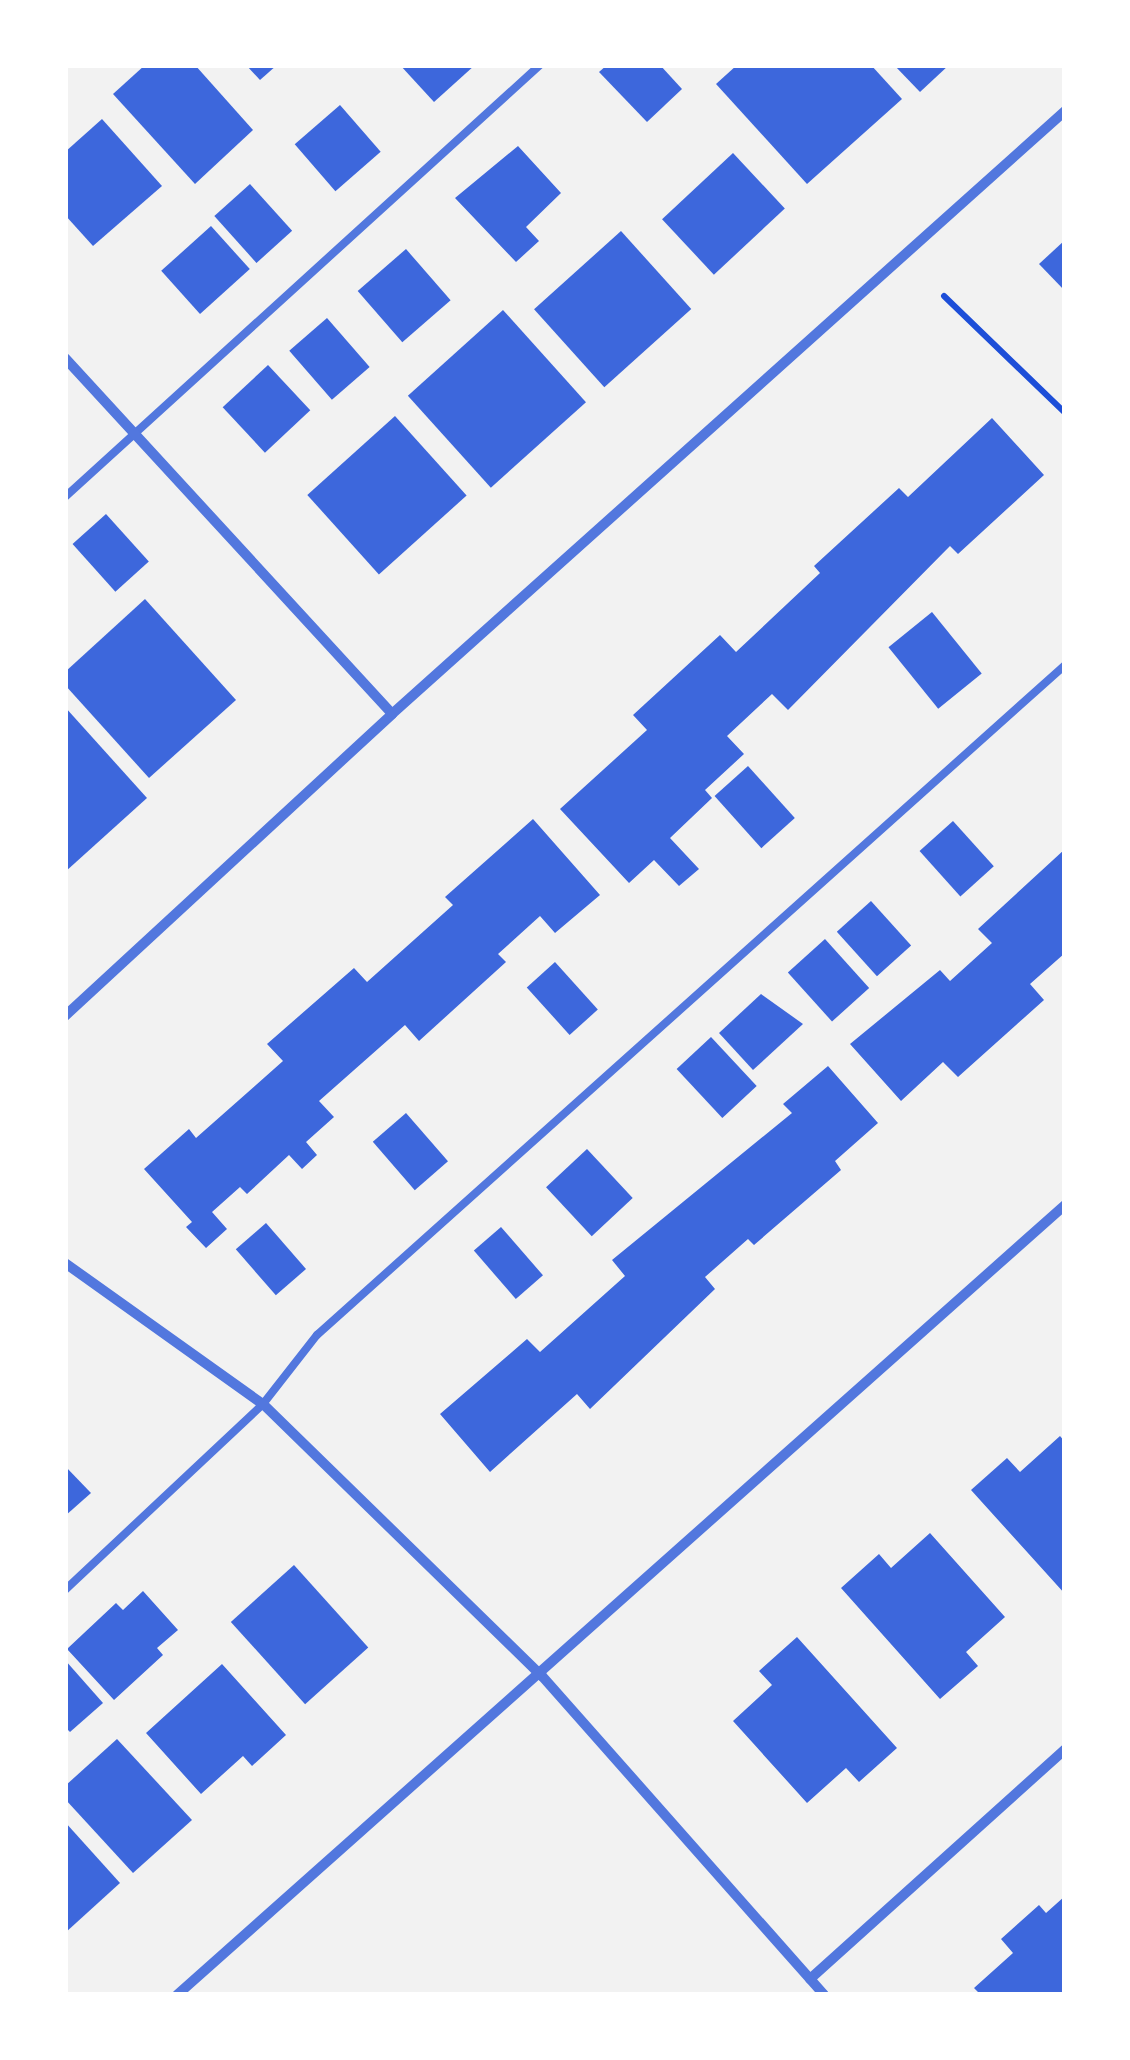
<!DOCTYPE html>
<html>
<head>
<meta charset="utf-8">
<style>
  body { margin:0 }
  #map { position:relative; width:1130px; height:2060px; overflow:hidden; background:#f2f2f2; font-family:Helvetica,sans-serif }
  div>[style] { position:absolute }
  .building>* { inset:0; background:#3d67dc; transform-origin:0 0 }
  .path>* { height:6px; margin:-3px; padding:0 3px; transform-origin:3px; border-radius:3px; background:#1d4ed8 }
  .service>* { height:8px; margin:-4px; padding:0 4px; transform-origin:4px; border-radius:4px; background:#5277de }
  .minor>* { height:10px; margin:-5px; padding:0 5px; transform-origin:5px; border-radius:5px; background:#5277de }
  span { translate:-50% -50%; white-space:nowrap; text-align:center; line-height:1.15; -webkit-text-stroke:8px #fff; paint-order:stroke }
  .frame { position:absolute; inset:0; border:68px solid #fff; pointer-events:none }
</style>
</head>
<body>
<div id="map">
  <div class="building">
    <div style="clip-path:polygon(145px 65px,195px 65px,253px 130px,195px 184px,113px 94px)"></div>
    <div style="clip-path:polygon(246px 65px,277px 65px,260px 80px)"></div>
    <div style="clip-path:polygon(400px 65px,475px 65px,434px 102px)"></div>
    <div style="clip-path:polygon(607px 65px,660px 65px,682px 89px,647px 122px,599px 72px)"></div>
    <div style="clip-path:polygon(737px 65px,871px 65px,902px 99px,807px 184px,716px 84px)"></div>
    <div style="clip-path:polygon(894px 65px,949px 65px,920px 92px)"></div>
    <div style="left:340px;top:105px;width:62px;height:60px;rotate:49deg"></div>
    <div style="clip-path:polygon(102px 119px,162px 186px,93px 246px,65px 215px,65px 152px)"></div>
    <div style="clip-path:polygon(518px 146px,561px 193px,526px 227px,539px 241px,516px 262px,455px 198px)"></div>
    <div style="left:733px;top:153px;width:76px;height:97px;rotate:47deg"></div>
    <div style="left:250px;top:184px;width:63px;height:48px;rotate:48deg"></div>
    <div style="left:211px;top:226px;width:58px;height:67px;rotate:48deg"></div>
    <div style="left:621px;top:231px;width:105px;height:117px;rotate:48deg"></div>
    <div style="clip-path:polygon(1065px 240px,1065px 291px,1039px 264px)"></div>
    <div style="left:406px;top:249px;width:68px;height:64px;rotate:49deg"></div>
    <div style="left:503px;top:310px;width:124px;height:128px;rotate:48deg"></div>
    <div style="left:327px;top:318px;width:65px;height:50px;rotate:49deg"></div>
    <div style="left:268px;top:365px;width:62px;height:62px;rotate:47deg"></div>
    <div style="left:395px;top:416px;width:107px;height:118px;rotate:48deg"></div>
    <div style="clip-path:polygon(992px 418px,1044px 475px,958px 554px,950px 546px,788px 710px,772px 694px,727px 736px,744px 754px,705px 790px,712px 798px,670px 838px,699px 869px,679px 886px,654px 860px,629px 883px,560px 809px,647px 730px,633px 715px,720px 635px,736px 652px,820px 573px,814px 566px,899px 488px,908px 497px)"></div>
    <div style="left:106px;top:514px;width:64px;height:45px;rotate:48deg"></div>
    <div style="clip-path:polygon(145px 599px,236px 700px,149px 778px,65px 685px,65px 672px)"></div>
    <div style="left:932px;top:612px;width:79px;height:56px;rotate:51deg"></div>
    <div style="clip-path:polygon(65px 707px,147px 798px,65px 872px)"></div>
    <div style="left:748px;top:766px;width:70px;height:45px;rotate:48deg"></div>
    <div style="clip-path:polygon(533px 819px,600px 895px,555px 933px,540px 916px,498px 954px,506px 962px,419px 1041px,405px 1025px,319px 1101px,334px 1117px,306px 1142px,317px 1155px,302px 1169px,289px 1155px,247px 1194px,240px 1187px,212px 1212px,227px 1229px,206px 1248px,186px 1227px,192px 1222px,144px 1169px,189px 1129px,196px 1138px,283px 1061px,267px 1044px,354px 968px,367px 982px,453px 905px,445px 897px)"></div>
    <div style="left:953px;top:821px;width:61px;height:45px;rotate:48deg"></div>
    <div style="clip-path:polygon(1065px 849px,1065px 953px,1030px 984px,1044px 1000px,958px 1077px,943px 1062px,901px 1101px,850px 1044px,940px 970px,950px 981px,992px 943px,978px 929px)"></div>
    <div style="left:871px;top:901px;width:60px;height:46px;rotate:48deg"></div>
    <div style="left:825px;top:939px;width:66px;height:50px;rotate:48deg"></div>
    <div style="left:555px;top:962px;width:64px;height:38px;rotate:48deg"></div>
    <div style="clip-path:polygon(761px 994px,803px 1024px,753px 1070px,719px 1033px)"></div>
    <div style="left:711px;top:1037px;width:67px;height:47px;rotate:47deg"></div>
    <div style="clip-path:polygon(828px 1066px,878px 1123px,835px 1161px,841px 1170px,754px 1245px,748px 1239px,705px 1277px,715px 1289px,590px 1409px,577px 1394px,490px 1472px,440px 1414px,527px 1339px,540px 1352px,625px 1276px,612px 1260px,792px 1113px,783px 1104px)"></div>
    <div style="left:406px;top:1113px;width:64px;height:44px;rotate:49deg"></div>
    <div style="left:587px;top:1149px;width:67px;height:56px;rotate:47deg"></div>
    <div style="left:266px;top:1223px;width:61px;height:40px;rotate:49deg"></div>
    <div style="left:501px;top:1227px;width:64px;height:36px;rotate:49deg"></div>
    <div style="clip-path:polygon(1060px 1436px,1065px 1442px,1065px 1594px,971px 1490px,1007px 1458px,1020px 1472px)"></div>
    <div style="clip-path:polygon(65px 1466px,91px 1493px,65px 1516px)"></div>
    <div style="clip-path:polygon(930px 1533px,1005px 1617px,966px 1652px,978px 1666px,940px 1699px,841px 1588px,879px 1554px,891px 1568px)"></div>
    <div style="left:294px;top:1565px;width:111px;height:85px;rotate:48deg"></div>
    <div style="clip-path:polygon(143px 1591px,178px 1630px,157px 1648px,163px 1655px,114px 1700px,67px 1649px,116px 1603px,123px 1610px)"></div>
    <div style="clip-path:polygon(797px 1637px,897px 1748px,859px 1782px,846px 1768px,807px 1803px,733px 1721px,772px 1685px,759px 1671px)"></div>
    <div style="clip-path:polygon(65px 1660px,103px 1703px,70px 1732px,65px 1727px)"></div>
    <div style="clip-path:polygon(222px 1664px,286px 1735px,252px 1766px,243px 1756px,201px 1794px,146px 1733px)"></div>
    <div style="clip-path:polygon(117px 1739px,192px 1820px,133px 1873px,65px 1799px,65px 1786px)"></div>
    <div style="clip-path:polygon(65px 1822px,120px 1883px,65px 1933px)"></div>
    <div style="clip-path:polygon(1065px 1896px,1065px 1995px,981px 1995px,974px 1988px,1013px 1953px,1001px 1939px,1039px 1905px,1046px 1913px)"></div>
  </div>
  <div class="path">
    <div style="left:944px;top:296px;width:168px;rotate:44deg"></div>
  </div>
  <div class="service">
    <div style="left:65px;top:497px;width:642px;rotate:-42.29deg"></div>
    <div style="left:65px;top:1590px;width:272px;rotate:-43.2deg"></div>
    <div style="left:263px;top:1404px;width:88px;rotate:-52deg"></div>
    <div style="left:317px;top:1335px;width:1004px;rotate:-41.85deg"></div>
  </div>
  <div class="minor">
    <div style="left:65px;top:358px;width:483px;rotate:47.4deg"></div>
    <div style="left:65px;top:1016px;width:445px;rotate:-42.7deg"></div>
    <div style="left:392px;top:714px;width:904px;rotate:-41.86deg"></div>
    <div style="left:65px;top:1263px;width:243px;rotate:35.5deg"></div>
    <div style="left:263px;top:1404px;width:390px;rotate:44.3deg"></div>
    <div style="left:542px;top:1676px;width:426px;rotate:48.5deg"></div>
    <div style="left:810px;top:1979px;width:343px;rotate:-42deg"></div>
    <div style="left:177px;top:1995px;width:1189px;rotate:-41.66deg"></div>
  </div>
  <div class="frame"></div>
</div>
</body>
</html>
